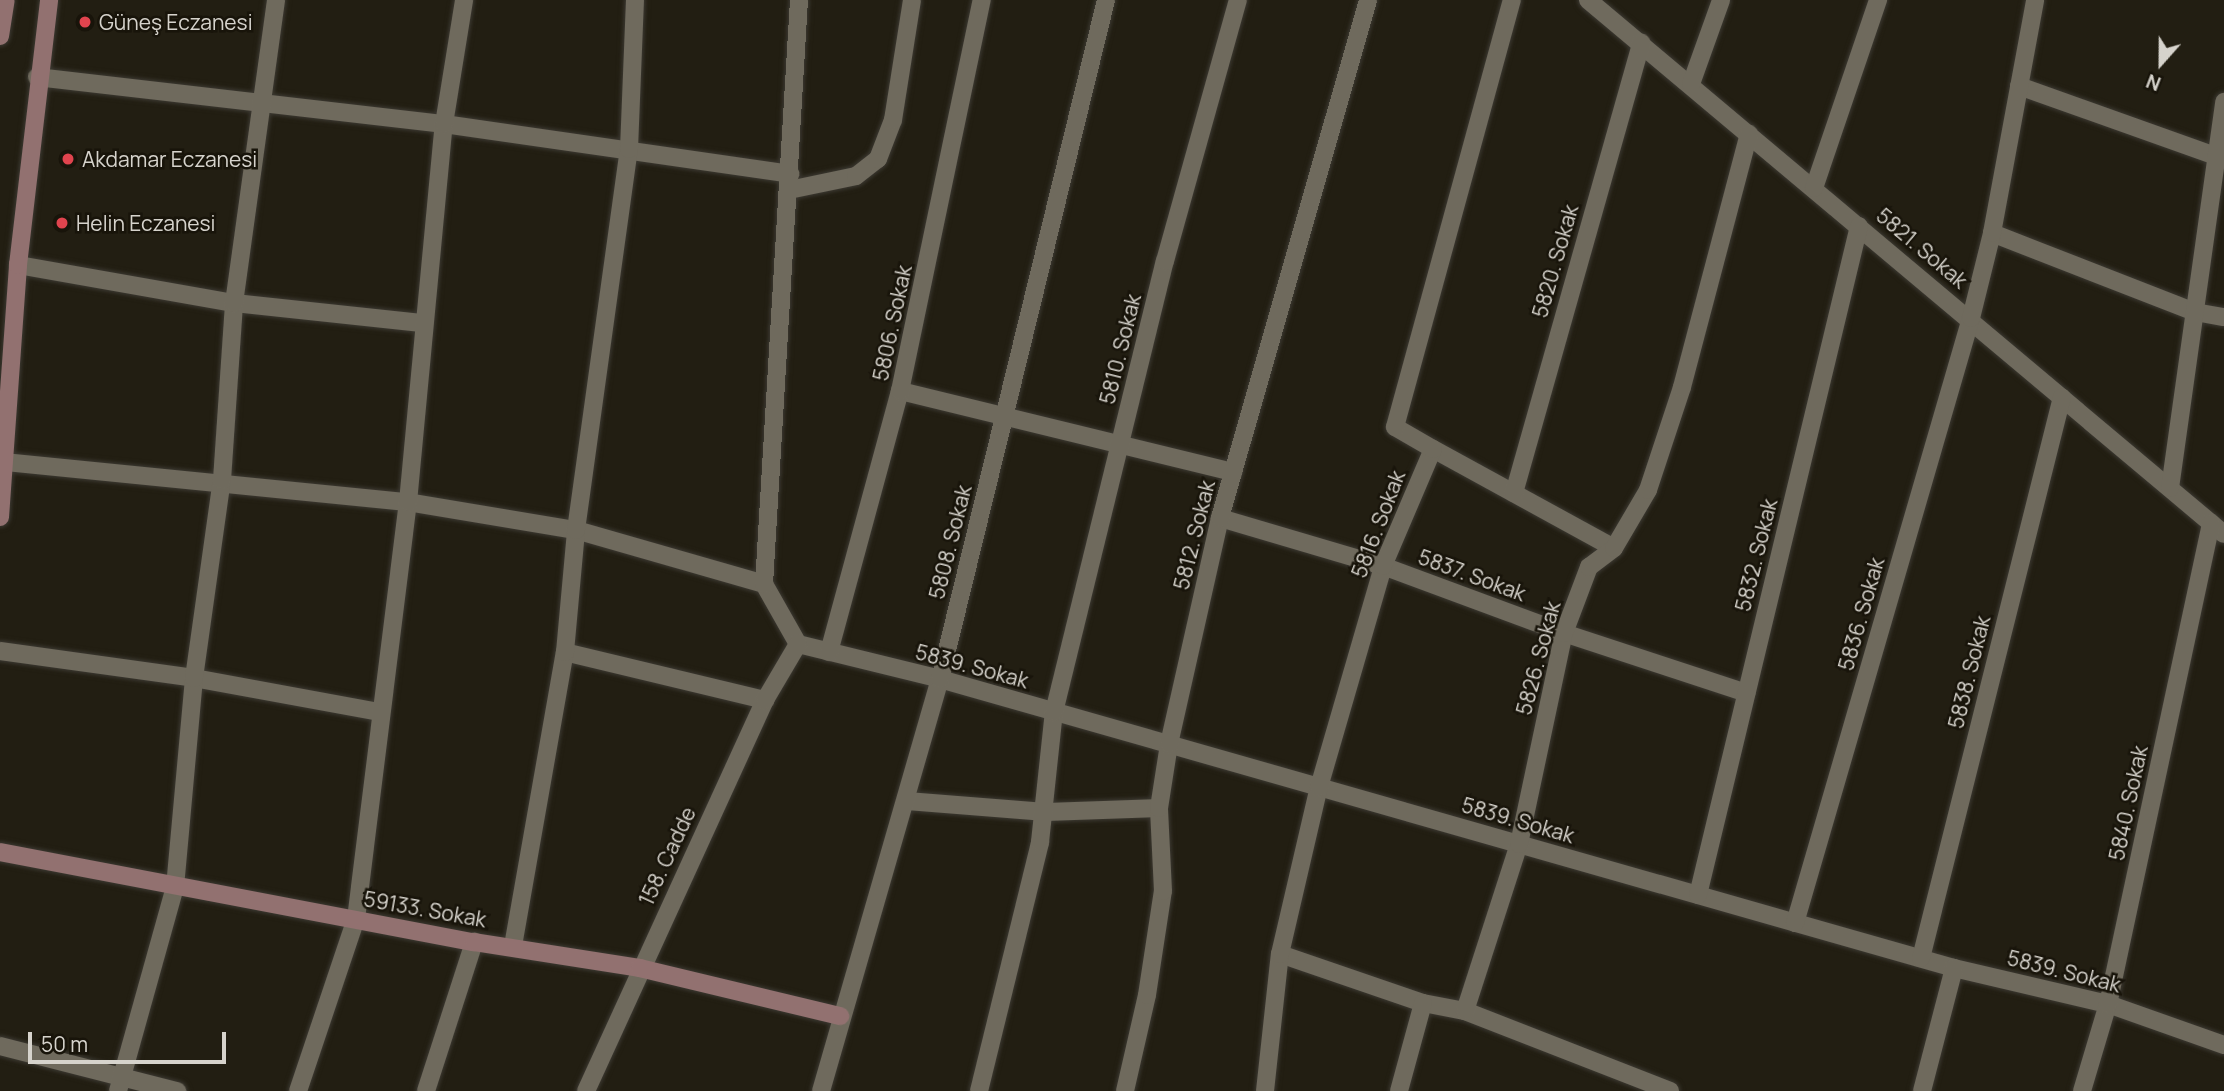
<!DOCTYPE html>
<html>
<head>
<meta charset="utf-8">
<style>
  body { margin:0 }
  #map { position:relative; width:2224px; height:1091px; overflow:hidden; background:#221e12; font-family:Manrope,sans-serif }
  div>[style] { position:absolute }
  .roads { filter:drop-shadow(0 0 2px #3c3932) drop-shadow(0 0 2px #3c3932) }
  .street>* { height:18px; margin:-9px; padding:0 9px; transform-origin:9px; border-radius:9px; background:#6f6a5d }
  .secondary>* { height:18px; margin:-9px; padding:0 9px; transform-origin:9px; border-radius:9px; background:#927170 }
  .dots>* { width:19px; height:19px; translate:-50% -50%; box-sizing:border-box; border:4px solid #18140a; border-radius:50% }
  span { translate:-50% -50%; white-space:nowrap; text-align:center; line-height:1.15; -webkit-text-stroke:5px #18140a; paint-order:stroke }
  .poi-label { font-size:21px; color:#d6d3cc }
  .left { translate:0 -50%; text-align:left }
  .street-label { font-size:21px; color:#d6d3cc }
  .north { position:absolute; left:2126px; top:28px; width:70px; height:70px; -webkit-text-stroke:5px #18140a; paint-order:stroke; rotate:201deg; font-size:19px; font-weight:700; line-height:28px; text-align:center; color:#d6d3cc }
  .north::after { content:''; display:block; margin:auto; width:24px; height:32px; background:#d6d3cc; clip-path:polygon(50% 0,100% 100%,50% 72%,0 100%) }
  .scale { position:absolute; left:28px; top:1032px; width:198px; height:32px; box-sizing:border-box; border:4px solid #d6d3cc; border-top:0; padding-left:9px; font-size:21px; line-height:24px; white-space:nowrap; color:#d6d3cc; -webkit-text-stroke:5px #18140a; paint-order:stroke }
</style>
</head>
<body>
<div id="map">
  <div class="roads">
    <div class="street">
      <div style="left:1588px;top:0;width:830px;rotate:40.02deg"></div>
      <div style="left:37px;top:77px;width:410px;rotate:6.6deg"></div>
      <div style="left:444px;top:124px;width:350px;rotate:8.2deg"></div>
      <div style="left:1691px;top:84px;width:89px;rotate:-70.3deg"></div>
      <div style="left:2019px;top:86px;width:218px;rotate:19.6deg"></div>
      <div style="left:1814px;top:188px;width:199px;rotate:-71.2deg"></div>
      <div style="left:789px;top:190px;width:68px;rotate:-11.8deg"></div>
      <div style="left:856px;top:176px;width:28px;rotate:-38deg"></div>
      <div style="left:878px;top:159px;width:42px;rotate:-69deg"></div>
      <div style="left:893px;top:120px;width:121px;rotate:-81deg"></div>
      <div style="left:1992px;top:233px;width:218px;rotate:21.3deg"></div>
      <div style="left:2195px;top:312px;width:29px;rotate:10deg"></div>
      <div style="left:18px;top:265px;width:219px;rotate:10deg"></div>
      <div style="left:234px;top:303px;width:189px;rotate:6.1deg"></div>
      <div style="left:900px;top:391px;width:343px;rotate:13.7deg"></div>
      <div style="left:1433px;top:449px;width:206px;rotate:28.7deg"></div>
      <div style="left:5px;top:462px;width:405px;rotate:5.7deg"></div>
      <div style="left:408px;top:502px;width:170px;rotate:9.5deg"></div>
      <div style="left:576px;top:530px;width:196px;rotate:16deg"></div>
      <div style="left:2170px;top:488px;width:390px;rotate:-82deg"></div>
      <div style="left:1514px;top:493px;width:468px;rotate:-74.2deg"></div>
      <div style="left:1220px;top:518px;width:170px;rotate:16.4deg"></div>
      <div style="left:1383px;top:566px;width:193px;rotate:20.3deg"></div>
      <div style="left:1564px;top:633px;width:192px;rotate:18.2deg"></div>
      <div style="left:798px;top:644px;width:146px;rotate:13.8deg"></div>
      <div style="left:940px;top:679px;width:1054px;rotate:15.91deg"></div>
      <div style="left:1954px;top:968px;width:158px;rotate:13.2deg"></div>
      <div style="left:2108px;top:1004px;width:123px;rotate:19.5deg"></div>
      <div style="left:798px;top:644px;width:69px;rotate:-119.5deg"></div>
      <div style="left:764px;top:584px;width:585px;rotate:-86.57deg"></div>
      <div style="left:0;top:651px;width:196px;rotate:7.9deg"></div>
      <div style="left:194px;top:678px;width:189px;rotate:10.4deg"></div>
      <div style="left:565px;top:652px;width:206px;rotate:13.5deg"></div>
      <div style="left:829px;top:652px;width:270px;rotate:-74.8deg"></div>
      <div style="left:900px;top:391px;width:400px;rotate:-78.2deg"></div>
      <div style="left:907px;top:801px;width:139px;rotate:4.5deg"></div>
      <div style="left:1046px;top:812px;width:113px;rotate:-2deg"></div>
      <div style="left:1698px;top:895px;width:688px;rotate:-76.47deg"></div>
      <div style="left:1795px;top:923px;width:630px;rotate:-73.78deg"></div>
      <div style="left:1971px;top:318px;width:88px;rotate:-76.1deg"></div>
      <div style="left:1992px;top:233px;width:237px;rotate:-79.5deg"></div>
      <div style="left:513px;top:946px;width:299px;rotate:-80deg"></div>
      <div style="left:565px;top:652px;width:122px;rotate:-84.8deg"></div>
      <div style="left:576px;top:530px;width:385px;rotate:-82.1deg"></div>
      <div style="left:629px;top:149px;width:149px;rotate:-87.7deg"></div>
      <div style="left:1280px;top:954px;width:151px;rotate:18.9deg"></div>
      <div style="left:1423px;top:1003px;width:43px;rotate:10.8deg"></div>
      <div style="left:1465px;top:1011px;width:220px;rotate:21.3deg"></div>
      <div style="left:1921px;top:958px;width:578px;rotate:-75.89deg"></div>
      <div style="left:1465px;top:1011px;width:176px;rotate:-72.1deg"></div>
      <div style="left:1519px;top:844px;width:216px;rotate:-78deg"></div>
      <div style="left:1564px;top:633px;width:71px;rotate:-69.3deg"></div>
      <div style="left:1589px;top:567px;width:31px;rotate:-37deg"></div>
      <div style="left:1614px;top:548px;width:67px;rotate:-59.6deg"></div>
      <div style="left:1648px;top:490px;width:108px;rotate:-71.7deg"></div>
      <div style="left:1682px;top:387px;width:262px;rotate:-75.2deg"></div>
      <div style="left:0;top:1046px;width:183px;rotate:14.3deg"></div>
      <div style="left:118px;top:1091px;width:212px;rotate:-74.4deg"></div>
      <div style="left:175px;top:887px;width:210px;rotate:-84.8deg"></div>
      <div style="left:194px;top:678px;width:200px;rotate:-82deg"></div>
      <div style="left:222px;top:480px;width:177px;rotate:-86.1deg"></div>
      <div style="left:234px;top:303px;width:306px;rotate:-82.1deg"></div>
      <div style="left:298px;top:1091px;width:182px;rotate:-71.4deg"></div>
      <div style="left:356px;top:919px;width:420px;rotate:-82.9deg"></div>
      <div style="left:408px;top:502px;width:380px;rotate:-84.6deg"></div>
      <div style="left:444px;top:124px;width:126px;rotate:-80.8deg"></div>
      <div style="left:426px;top:1091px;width:157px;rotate:-72.1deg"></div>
      <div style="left:586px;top:1091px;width:430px;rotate:-65.4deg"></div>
      <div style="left:765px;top:700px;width:65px;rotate:-59.5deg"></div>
      <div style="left:821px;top:1091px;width:429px;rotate:-73.9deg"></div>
      <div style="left:940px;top:679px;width:699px;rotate:-76.26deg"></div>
      <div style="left:979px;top:1091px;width:256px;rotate:-76.2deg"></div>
      <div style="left:1040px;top:842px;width:131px;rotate:-83.9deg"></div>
      <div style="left:1054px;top:712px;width:464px;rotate:-76.2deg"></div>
      <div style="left:1165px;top:261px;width:271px;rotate:-74.4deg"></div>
      <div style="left:1125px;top:1091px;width:98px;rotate:-77.1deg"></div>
      <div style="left:1147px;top:995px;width:105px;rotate:-81.3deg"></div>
      <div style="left:1163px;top:891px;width:83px;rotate:-92.8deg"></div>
      <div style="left:1159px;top:808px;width:65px;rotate:-81.1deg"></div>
      <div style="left:1169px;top:744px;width:232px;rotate:-77.3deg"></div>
      <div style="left:1220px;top:518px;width:539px;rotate:-74.05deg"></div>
      <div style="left:1265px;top:1091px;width:138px;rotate:-83.8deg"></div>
      <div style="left:1280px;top:954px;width:171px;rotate:-76.9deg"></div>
      <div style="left:1319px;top:787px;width:230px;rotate:-73.8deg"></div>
      <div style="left:1383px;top:566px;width:127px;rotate:-66.9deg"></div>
      <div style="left:1433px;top:449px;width:44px;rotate:-149.9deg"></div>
      <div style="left:1395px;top:427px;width:443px;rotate:-74.7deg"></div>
      <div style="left:1399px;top:1091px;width:91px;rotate:-74.7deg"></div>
      <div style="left:1922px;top:1091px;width:127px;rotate:-75.4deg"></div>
      <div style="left:2082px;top:1091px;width:91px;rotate:-73.4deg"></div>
      <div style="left:2108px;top:1004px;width:492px;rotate:-77.9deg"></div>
    </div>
    <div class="secondary">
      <div style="left:0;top:36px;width:36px;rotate:-81deg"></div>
      <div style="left:0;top:517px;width:253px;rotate:-85.9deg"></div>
      <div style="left:18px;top:265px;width:267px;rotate:-83.3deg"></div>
      <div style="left:0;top:852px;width:482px;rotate:10.8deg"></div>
      <div style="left:474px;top:942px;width:168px;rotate:8.9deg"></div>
      <div style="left:640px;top:968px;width:206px;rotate:13.5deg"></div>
    </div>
  </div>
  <div class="dots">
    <div style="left:85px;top:22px;background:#e0444e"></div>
    <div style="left:68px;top:159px;background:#e0444e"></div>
    <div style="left:62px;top:223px;background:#e0444e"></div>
  </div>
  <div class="poi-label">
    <span class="left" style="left:99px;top:22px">Güneş Eczanesi</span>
    <span class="left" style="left:82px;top:159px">Akdamar Eczanesi</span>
    <span class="left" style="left:76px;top:223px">Helin Eczanesi</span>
  </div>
  <div class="street-label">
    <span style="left:1922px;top:248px;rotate:40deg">5821. Sokak</span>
    <span style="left:1555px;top:261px;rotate:-74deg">5820. Sokak</span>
    <span style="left:892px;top:323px;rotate:-78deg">5806. Sokak</span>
    <span style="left:1120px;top:349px;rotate:-76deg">5810. Sokak</span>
    <span style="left:1378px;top:524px;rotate:-69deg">5816. Sokak</span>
    <span style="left:1194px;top:535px;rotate:-76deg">5812. Sokak</span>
    <span style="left:950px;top:542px;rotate:-76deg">5808. Sokak</span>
    <span style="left:1756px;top:555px;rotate:-76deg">5832. Sokak</span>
    <span style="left:1472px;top:575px;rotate:20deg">5837. Sokak</span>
    <span style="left:1861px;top:614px;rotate:-74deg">5836. Sokak</span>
    <span style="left:1538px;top:658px;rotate:-75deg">5826. Sokak</span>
    <span style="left:972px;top:666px;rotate:15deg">5839. Sokak</span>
    <span style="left:1969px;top:672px;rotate:-76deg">5838. Sokak</span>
    <span style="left:2128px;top:803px;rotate:-78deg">5840. Sokak</span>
    <span style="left:1518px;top:820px;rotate:16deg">5839. Sokak</span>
    <span style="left:667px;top:856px;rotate:-65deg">158. Cadde</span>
    <span style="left:425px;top:909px;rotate:10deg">59133. Sokak</span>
    <span style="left:2064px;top:971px;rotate:14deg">5839. Sokak</span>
  </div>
  <div class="north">N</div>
  <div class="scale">50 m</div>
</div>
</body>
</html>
